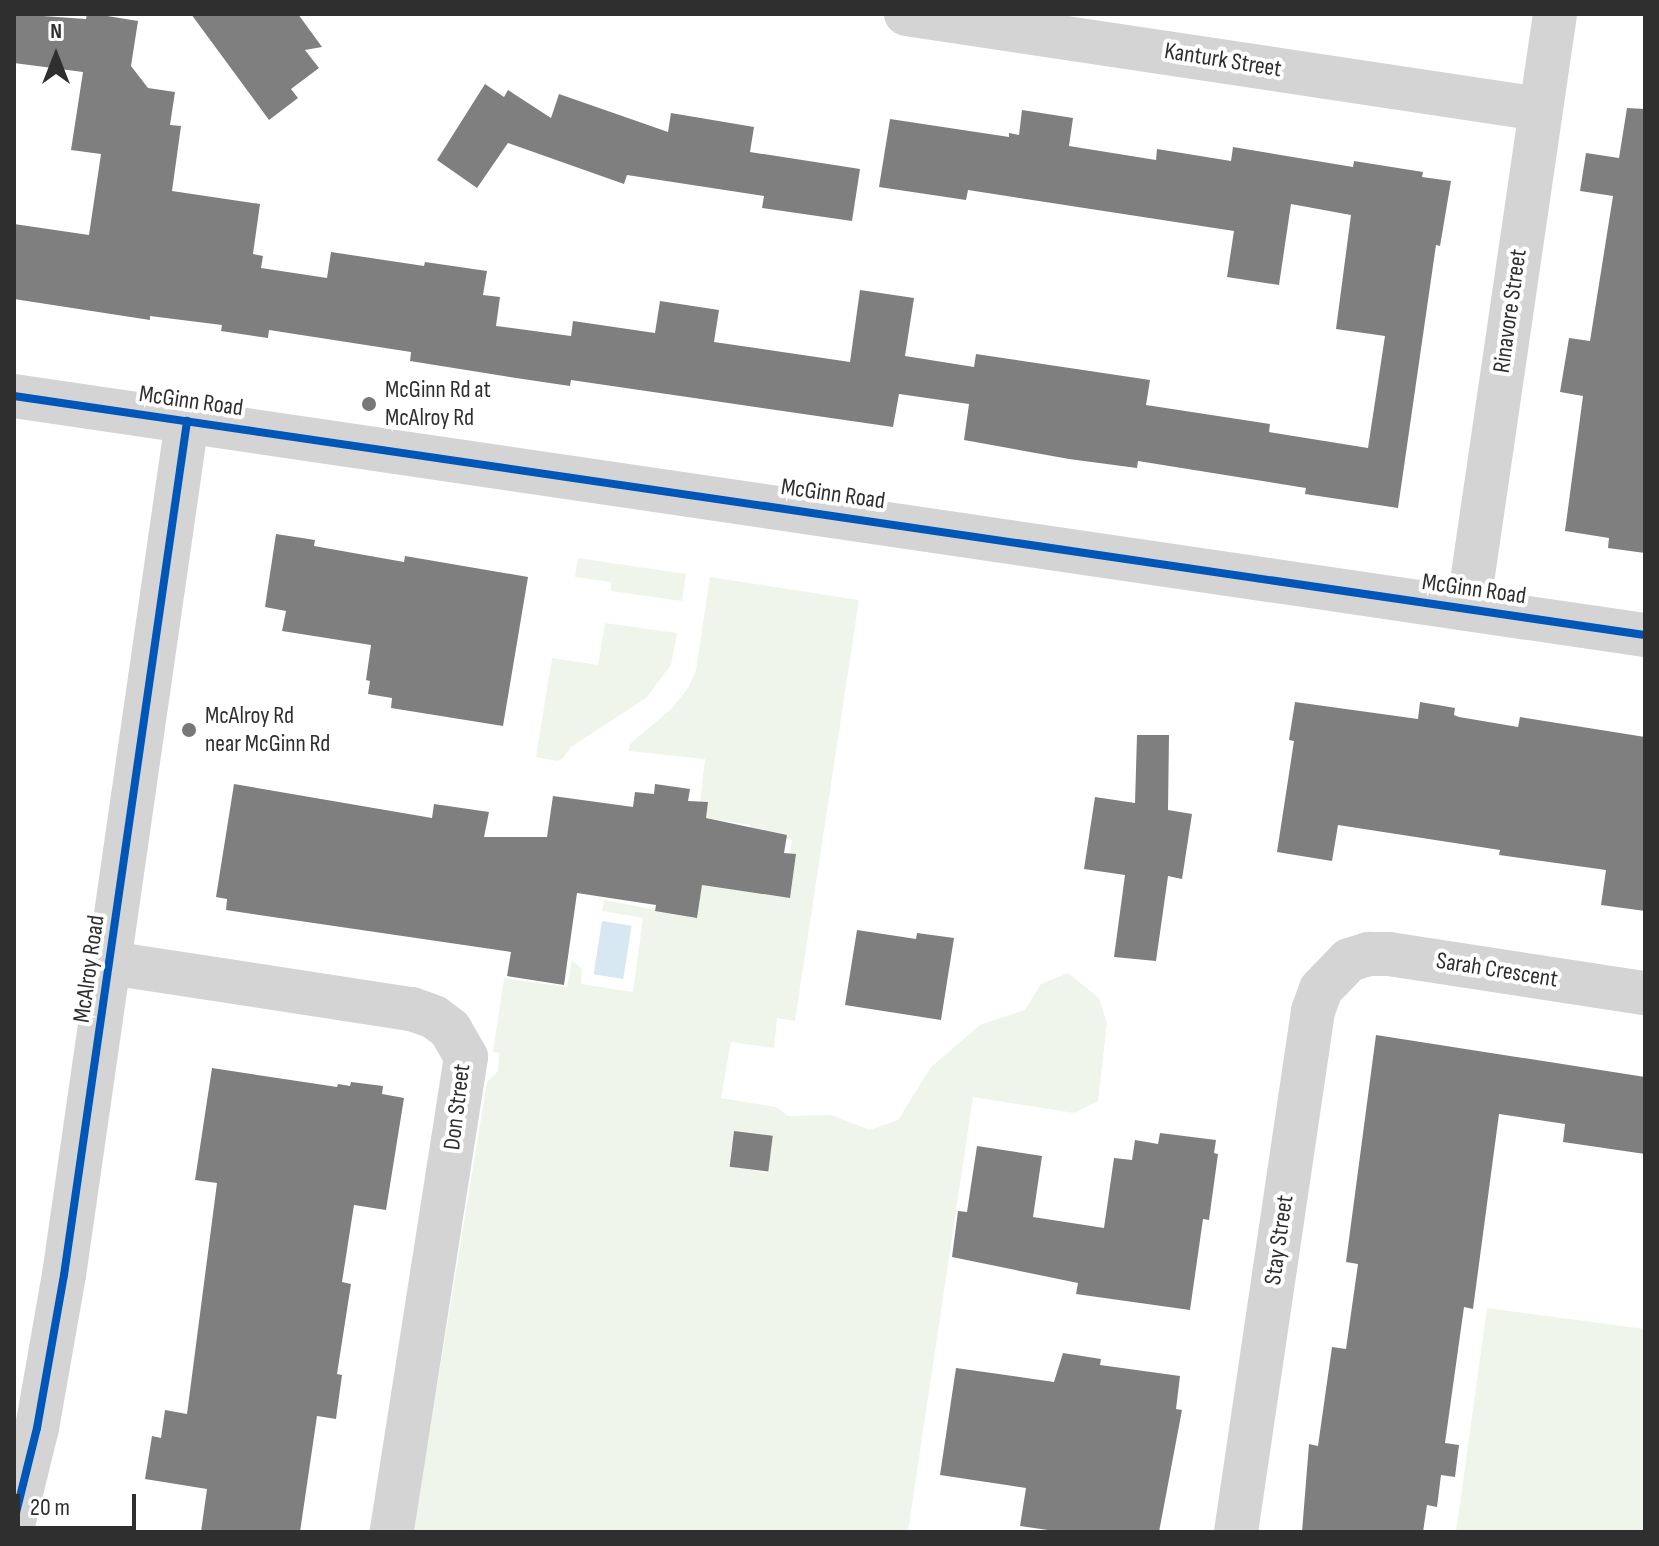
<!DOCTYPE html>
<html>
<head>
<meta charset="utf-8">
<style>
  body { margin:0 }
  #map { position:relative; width:1659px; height:1546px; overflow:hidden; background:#fff; font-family:"Sofia Sans Condensed",sans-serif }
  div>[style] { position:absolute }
  .green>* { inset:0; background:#f0f5ec }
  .water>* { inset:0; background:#d8e8f2; transform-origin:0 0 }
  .building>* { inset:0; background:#7f7f7f; transform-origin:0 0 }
  .minor>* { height:44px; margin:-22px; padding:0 22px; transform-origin:22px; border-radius:22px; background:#d4d4d4 }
  .tertiary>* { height:44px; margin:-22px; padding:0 22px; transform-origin:22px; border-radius:22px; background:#d4d4d4 }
  .cycleway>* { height:8px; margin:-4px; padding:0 4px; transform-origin:4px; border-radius:4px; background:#0057b8 }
  .dots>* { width:22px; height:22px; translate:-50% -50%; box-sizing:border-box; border:4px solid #fff; border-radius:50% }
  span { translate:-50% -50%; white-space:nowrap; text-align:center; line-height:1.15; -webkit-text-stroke:8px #fff; paint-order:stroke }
  .street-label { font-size:24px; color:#2f2f2f }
  .poi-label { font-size:24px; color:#2f2f2f }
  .left { translate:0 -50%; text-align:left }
  .frame { position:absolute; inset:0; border:16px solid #2f2f2f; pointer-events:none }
  .north { position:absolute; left:16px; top:16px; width:80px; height:80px; -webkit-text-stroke:6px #fff; paint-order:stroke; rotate:0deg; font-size:22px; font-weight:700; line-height:32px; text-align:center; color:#2f2f2f }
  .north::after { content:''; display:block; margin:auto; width:28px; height:36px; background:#2f2f2f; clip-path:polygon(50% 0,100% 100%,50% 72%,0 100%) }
  .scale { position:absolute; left:16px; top:1494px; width:120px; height:36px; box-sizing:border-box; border:4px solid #2f2f2f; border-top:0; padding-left:10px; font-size:24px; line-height:28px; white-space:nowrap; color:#2f2f2f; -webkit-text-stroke:6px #fff; paint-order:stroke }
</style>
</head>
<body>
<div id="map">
  <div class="green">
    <div style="clip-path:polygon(578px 558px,686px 574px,682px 601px,611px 591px,611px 582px,575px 577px)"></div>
    <div style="clip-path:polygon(evenodd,710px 577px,859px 600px,795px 1021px,777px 1018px,774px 1048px,731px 1042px,721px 1098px,776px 1107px,788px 1116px,831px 1115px,870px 1130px,898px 1120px,931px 1067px,980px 1025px,1025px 1010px,1041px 984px,1068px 973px,1099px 998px,1107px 1023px,1098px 1101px,1074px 1113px,973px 1097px,908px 1532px,413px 1532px,487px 1082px,498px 1071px,499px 1053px,493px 1052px,504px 978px,567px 987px,572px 960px,582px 969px,581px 984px,633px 992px,643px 918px,602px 911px,604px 900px,697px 918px,702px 885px,790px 898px,796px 855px,790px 854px,792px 840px,750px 830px,750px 825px,706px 818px,708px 803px,700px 802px,705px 759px,629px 751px,630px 744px,672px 708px,688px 688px,696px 670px,710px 577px,734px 1132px,772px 1137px,768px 1173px,729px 1166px,734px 1132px)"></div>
    <div style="clip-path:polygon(605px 623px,677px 633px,671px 665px,646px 698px,571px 747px,563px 758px,558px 761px,536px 757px,552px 658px,598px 665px)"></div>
    <div style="clip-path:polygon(1487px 1308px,1645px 1329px,1645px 1532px,1456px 1532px)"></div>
  </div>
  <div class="water">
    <div style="left:602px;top:921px;width:30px;height:54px;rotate:9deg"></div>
  </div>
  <div class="building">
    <div style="clip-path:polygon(14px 14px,86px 19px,87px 14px,95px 14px,138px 21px,131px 66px,148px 88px,175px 92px,170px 125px,181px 126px,172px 191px,260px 204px,253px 254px,263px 256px,261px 268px,327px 278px,331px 252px,424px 266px,425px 262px,487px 271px,483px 295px,500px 297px,496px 326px,571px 336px,573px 321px,655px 333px,660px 301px,719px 310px,714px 342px,850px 362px,860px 290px,914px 298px,905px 356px,974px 367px,976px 354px,1150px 380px,1146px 405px,1270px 424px,1269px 432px,1368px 448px,1385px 336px,1336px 329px,1351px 215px,1291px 204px,1279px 285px,1227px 277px,1234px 231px,968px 190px,966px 200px,879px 187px,890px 119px,1009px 137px,1009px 133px,1019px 135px,1022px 110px,1073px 118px,1069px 146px,1156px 160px,1157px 149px,1231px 161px,1233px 147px,1353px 167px,1354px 161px,1423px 172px,1422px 177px,1451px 181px,1440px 246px,1436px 245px,1398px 508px,1305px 494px,1306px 488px,1138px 461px,1137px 468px,1069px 459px,964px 440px,969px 404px,899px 394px,893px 427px,571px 380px,570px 386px,516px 378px,410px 361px,411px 352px,269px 330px,268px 338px,221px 331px,222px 325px,150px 316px,150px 320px,14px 299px,14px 224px,89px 235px,101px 154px,71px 150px,83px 72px,14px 63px)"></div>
    <div style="clip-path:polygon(191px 14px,298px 14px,322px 47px,305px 50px,319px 68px,291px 89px,298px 98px,269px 120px)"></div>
    <div style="clip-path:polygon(485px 84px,504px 97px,508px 90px,551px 118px,559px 94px,668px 132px,671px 113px,754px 127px,750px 152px,860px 169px,852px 221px,762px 208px,764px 196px,627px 175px,624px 184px,508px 143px,477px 188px,437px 160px)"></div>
    <div style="clip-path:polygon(1627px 108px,1645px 109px,1645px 553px,1608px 548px,1609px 538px,1565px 531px,1583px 396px,1560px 392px,1569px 338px,1590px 341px,1613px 196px,1580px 191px,1586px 153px,1619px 158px)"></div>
    <div style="clip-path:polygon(276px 534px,315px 540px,314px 546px,404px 562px,405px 556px,528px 577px,503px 726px,391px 708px,392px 698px,368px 694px,370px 681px,366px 680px,371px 645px,282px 631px,286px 611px,265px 607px)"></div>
    <div style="clip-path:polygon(1295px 702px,1418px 719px,1420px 702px,1455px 708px,1454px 715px,1459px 717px,1518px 727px,1520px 717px,1645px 737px,1645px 911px,1601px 905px,1606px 870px,1499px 855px,1500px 850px,1338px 825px,1332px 861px,1277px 852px,1294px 741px,1289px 740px)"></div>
    <div style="clip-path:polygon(1137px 735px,1169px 735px,1168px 810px,1192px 814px,1182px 879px,1168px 876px,1156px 961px,1114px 957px,1125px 875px,1084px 869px,1095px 797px,1135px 803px)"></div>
    <div style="clip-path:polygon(234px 784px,432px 818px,434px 804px,489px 812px,484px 837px,547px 837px,553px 796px,633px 807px,635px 792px,654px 794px,655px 784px,690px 789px,688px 801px,708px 802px,706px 818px,787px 835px,784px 853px,796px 854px,790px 898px,702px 885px,697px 918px,655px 911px,656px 905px,577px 893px,564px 985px,507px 976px,511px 952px,226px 910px,227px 899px,216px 897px)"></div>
    <div style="clip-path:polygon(857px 930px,916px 939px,917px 933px,954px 938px,941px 1020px,845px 1005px)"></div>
    <div style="clip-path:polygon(1376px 1035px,1645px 1077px,1645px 1154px,1563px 1142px,1565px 1124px,1499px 1114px,1473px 1309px,1464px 1307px,1445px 1443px,1459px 1445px,1455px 1477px,1441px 1475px,1437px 1507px,1427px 1505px,1423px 1532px,1302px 1532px,1309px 1444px,1318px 1446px,1332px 1347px,1346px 1349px,1358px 1264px,1346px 1262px)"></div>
    <div style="clip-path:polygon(212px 1068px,337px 1087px,338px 1084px,350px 1086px,351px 1082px,383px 1086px,382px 1094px,404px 1098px,386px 1210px,354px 1205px,342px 1282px,351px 1284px,337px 1374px,342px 1375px,336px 1419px,317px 1416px,300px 1532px,201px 1532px,207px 1489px,145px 1479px,152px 1436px,161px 1438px,165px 1410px,187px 1414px,217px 1183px,195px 1180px)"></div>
    <div style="left:734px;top:1131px;width:39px;height:36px;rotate:7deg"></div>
    <div style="clip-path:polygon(1160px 1133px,1216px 1140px,1214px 1153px,1218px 1154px,1209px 1220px,1203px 1219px,1190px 1310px,1076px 1294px,1078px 1283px,952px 1257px,958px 1211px,967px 1212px,977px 1146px,1042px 1156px,1033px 1217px,1104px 1228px,1114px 1158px,1132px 1160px,1135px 1140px,1158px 1144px)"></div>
    <div style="clip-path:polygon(1063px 1353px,1101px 1359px,1100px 1365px,1180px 1376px,1176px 1409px,1182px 1410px,1159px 1532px,1062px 1532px,1020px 1526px,1026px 1488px,940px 1475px,956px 1368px,1054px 1382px)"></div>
  </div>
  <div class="minor">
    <div style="left:906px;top:14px;width:641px;rotate:8.52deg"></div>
    <div style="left:1468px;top:609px;width:601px;rotate:-81.68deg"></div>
    <div style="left:110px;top:963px;width:305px;rotate:8.7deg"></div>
    <div style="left:412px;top:1009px;width:23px;rotate:20deg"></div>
    <div style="left:434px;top:1017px;width:20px;rotate:37deg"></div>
    <div style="left:450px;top:1029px;width:32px;rotate:60deg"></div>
    <div style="left:466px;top:1057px;width:481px;rotate:98.9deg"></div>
    <div style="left:1236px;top:1532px;width:527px;rotate:-81.59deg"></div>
    <div style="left:1313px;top:1011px;width:23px;rotate:-70deg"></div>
    <div style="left:1321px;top:989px;width:40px;rotate:-46deg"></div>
    <div style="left:1349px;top:960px;width:21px;rotate:-17deg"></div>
    <div style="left:1369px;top:954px;width:20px"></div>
    <div style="left:1389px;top:954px;width:259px;rotate:8.7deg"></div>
  </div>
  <div class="tertiary">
    <div style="left:14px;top:396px;width:1648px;rotate:8.34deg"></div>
    <div style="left:14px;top:1521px;width:96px;rotate:-76.1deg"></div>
    <div style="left:37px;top:1428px;width:155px;rotate:-80deg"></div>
    <div style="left:64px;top:1275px;width:863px;rotate:-81.8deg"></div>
  </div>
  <div class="cycleway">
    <div style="left:14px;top:396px;width:1648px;rotate:8.34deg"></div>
    <div style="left:14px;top:1521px;width:96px;rotate:-76.1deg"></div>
    <div style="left:37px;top:1428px;width:155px;rotate:-80deg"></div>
    <div style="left:64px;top:1275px;width:863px;rotate:-81.8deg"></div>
  </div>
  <div class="dots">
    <div style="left:369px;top:404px;background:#787878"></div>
    <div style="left:189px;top:730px;background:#787878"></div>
  </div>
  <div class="street-label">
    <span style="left:1223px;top:60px;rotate:9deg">Kanturk Street</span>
    <span style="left:1510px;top:311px;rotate:-82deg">Rinavore Street</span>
    <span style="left:191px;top:401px;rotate:8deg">McGinn Road</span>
    <span style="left:833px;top:494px;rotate:8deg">McGinn Road</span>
    <span style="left:1474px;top:589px;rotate:8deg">McGinn Road</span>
    <span style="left:89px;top:969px;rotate:-82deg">McAlroy Road</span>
    <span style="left:1497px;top:970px;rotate:9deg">Sarah Crescent</span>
    <span style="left:457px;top:1107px;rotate:-83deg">Don Street</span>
    <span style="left:1279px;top:1240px;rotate:-82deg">Stay Street</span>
  </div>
  <div class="poi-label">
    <span class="left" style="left:385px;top:404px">McGinn Rd at<br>McAlroy Rd</span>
    <span class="left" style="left:205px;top:730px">McAlroy Rd<br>near McGinn Rd</span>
  </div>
  <div class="frame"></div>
  <div class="north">N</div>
  <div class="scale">20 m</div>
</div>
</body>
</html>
